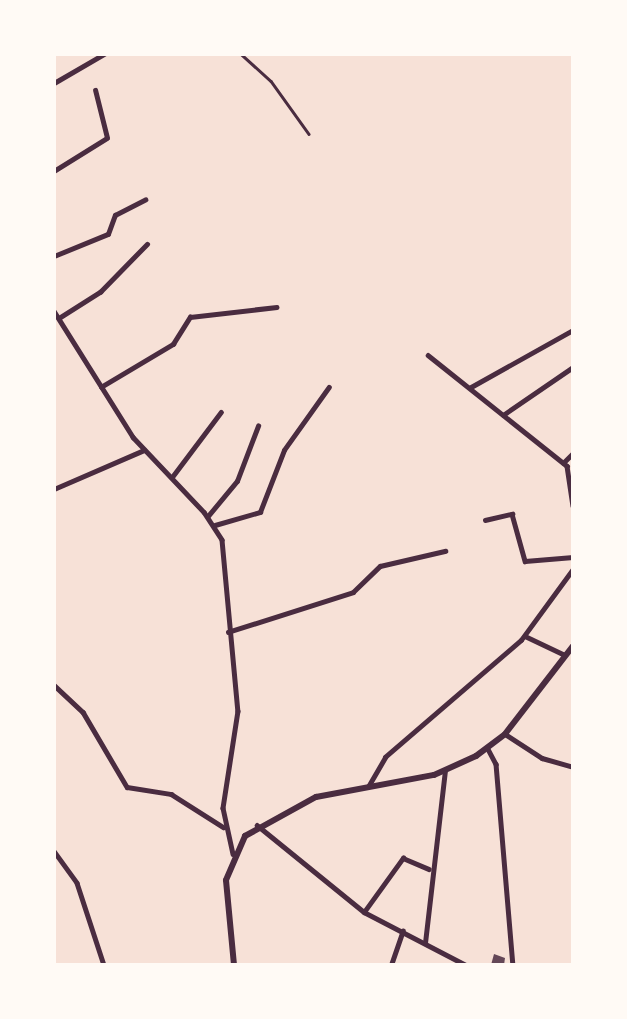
<!DOCTYPE html>
<html>
<head>
<meta charset="utf-8">
<style>
  body { margin:0 }
  #map { position:relative; width:627px; height:1019px; overflow:hidden; background:#f7e1d7; font-family:"DM Sans",sans-serif }
  div>[style] { position:absolute }
  .building>* { inset:0; background:#644757 }
  .service>* { height:2.5px; margin:-1.25px; padding:0 1.25px; transform-origin:1.25px; border-radius:1.25px; background:#4a2c40 }
  .minor>* { height:4.5px; margin:-2.25px; padding:0 2.25px; transform-origin:2.25px; border-radius:2.25px; background:#4a2c40 }
  .tertiary>* { height:6px; margin:-3px; padding:0 3px; transform-origin:3px; border-radius:3px; background:#4a2c40 }
  span { translate:-50% -50%; white-space:nowrap; text-align:center; line-height:1.15; -webkit-text-stroke:5px #fffaf5; paint-order:stroke }
  .frame { position:absolute; inset:0; border:56px solid #fffaf5; pointer-events:none }
</style>
</head>
<body>
<div id="map">
  <div class="building">
    <div style="clip-path:polygon(494px 954px,505px 958px,504px 965px,491px 965px)"></div>
  </div>
  <div class="service">
    <div style="left:241px;top:54px;width:40px;rotate:42deg"></div>
    <div style="left:271px;top:81px;width:65px;rotate:54.4deg"></div>
  </div>
  <div class="minor">
    <div style="left:54px;top:83px;width:58px;rotate:-30.1deg"></div>
    <div style="left:54px;top:171px;width:62px;rotate:-31.9deg"></div>
    <div style="left:107px;top:138px;width:49px;rotate:-104deg"></div>
    <div style="left:54px;top:256px;width:58px;rotate:-22.2deg"></div>
    <div style="left:108px;top:234px;width:20px;rotate:-70deg"></div>
    <div style="left:115px;top:215px;width:34px;rotate:-27deg"></div>
    <div style="left:54px;top:311px;width:149px;rotate:57.9deg"></div>
    <div style="left:133px;top:437px;width:103px;rotate:46.6deg"></div>
    <div style="left:204px;top:512px;width:33px;rotate:57deg"></div>
    <div style="left:222px;top:540px;width:172px;rotate:84.7deg"></div>
    <div style="left:238px;top:711px;width:98px;rotate:98.8deg"></div>
    <div style="left:223px;top:808px;width:47px;rotate:77.7deg"></div>
    <div style="left:59px;top:318px;width:49px;rotate:-32.4deg"></div>
    <div style="left:100px;top:292px;width:67px;rotate:-45.6deg"></div>
    <div style="left:428px;top:355px;width:178px;rotate:38.6deg"></div>
    <div style="left:567px;top:466px;width:40px;rotate:81.5deg"></div>
    <div style="left:101px;top:387px;width:84px;rotate:-30.8deg"></div>
    <div style="left:173px;top:344px;width:32px;rotate:-58deg"></div>
    <div style="left:190px;top:317px;width:87px;rotate:-6.6deg"></div>
    <div style="left:471px;top:387px;width:117px;rotate:-29.2deg"></div>
    <div style="left:503px;top:415px;width:85px;rotate:-34.4deg"></div>
    <div style="left:563px;top:463px;width:14px;rotate:-45deg"></div>
    <div style="left:172px;top:477px;width:81px;rotate:-53deg"></div>
    <div style="left:54px;top:489px;width:98px;rotate:-23.4deg"></div>
    <div style="left:208px;top:516px;width:45px;rotate:-50.4deg"></div>
    <div style="left:237px;top:481px;width:59px;rotate:-69.1deg"></div>
    <div style="left:485px;top:520px;width:28px;rotate:-13deg"></div>
    <div style="left:512px;top:514px;width:49px;rotate:74.5deg"></div>
    <div style="left:525px;top:561px;width:48px;rotate:-4.8deg"></div>
    <div style="left:215px;top:525px;width:47px;rotate:-16.1deg"></div>
    <div style="left:260px;top:512px;width:66px;rotate:-68.8deg"></div>
    <div style="left:284px;top:450px;width:77px;rotate:-54.5deg"></div>
    <div style="left:228px;top:632px;width:131px;rotate:-17.7deg"></div>
    <div style="left:353px;top:592px;width:37px;rotate:-44deg"></div>
    <div style="left:380px;top:566px;width:67px;rotate:-13deg"></div>
    <div style="left:525px;top:636px;width:42px;rotate:25.3deg"></div>
    <div style="left:54px;top:685px;width:40px;rotate:43deg"></div>
    <div style="left:83px;top:712px;width:87px;rotate:59.6deg"></div>
    <div style="left:127px;top:787px;width:45px;rotate:9deg"></div>
    <div style="left:171px;top:794px;width:62px;rotate:32.4deg"></div>
    <div style="left:505px;top:734px;width:44px;rotate:33deg"></div>
    <div style="left:542px;top:758px;width:32px;rotate:16deg"></div>
    <div style="left:488px;top:749px;width:17px;rotate:62deg"></div>
    <div style="left:496px;top:764px;width:202px;rotate:85.2deg"></div>
    <div style="left:368px;top:787px;width:34px;rotate:-60deg"></div>
    <div style="left:385px;top:757px;width:179px;rotate:-40.7deg"></div>
    <div style="left:521px;top:640px;width:88px;rotate:-53.8deg"></div>
    <div style="left:257px;top:825px;width:138px;rotate:39.1deg"></div>
    <div style="left:364px;top:912px;width:115px;rotate:27.5deg"></div>
    <div style="left:54px;top:851px;width:39px;rotate:54deg"></div>
    <div style="left:77px;top:883px;width:86px;rotate:71.8deg"></div>
    <div style="left:364px;top:912px;width:67px;rotate:-54.2deg"></div>
    <div style="left:403px;top:858px;width:28px;rotate:23deg"></div>
    <div style="left:425px;top:943px;width:173px;rotate:-83.4deg"></div>
    <div style="left:391px;top:965px;width:36px;rotate:-71deg"></div>
  </div>
  <div class="tertiary">
    <div style="left:234px;top:965px;width:85px;rotate:-95.4deg"></div>
    <div style="left:226px;top:880px;width:48px;rotate:-66.6deg"></div>
    <div style="left:245px;top:836px;width:81px;rotate:-28.8deg"></div>
    <div style="left:316px;top:797px;width:120px;rotate:-10.6deg"></div>
    <div style="left:434px;top:775px;width:46px;rotate:-24.3deg"></div>
    <div style="left:476px;top:756px;width:36px;rotate:-37deg"></div>
    <div style="left:505px;top:734px;width:111px;rotate:-52.3deg"></div>
  </div>
  <div class="frame"></div>
</div>
</body>
</html>
